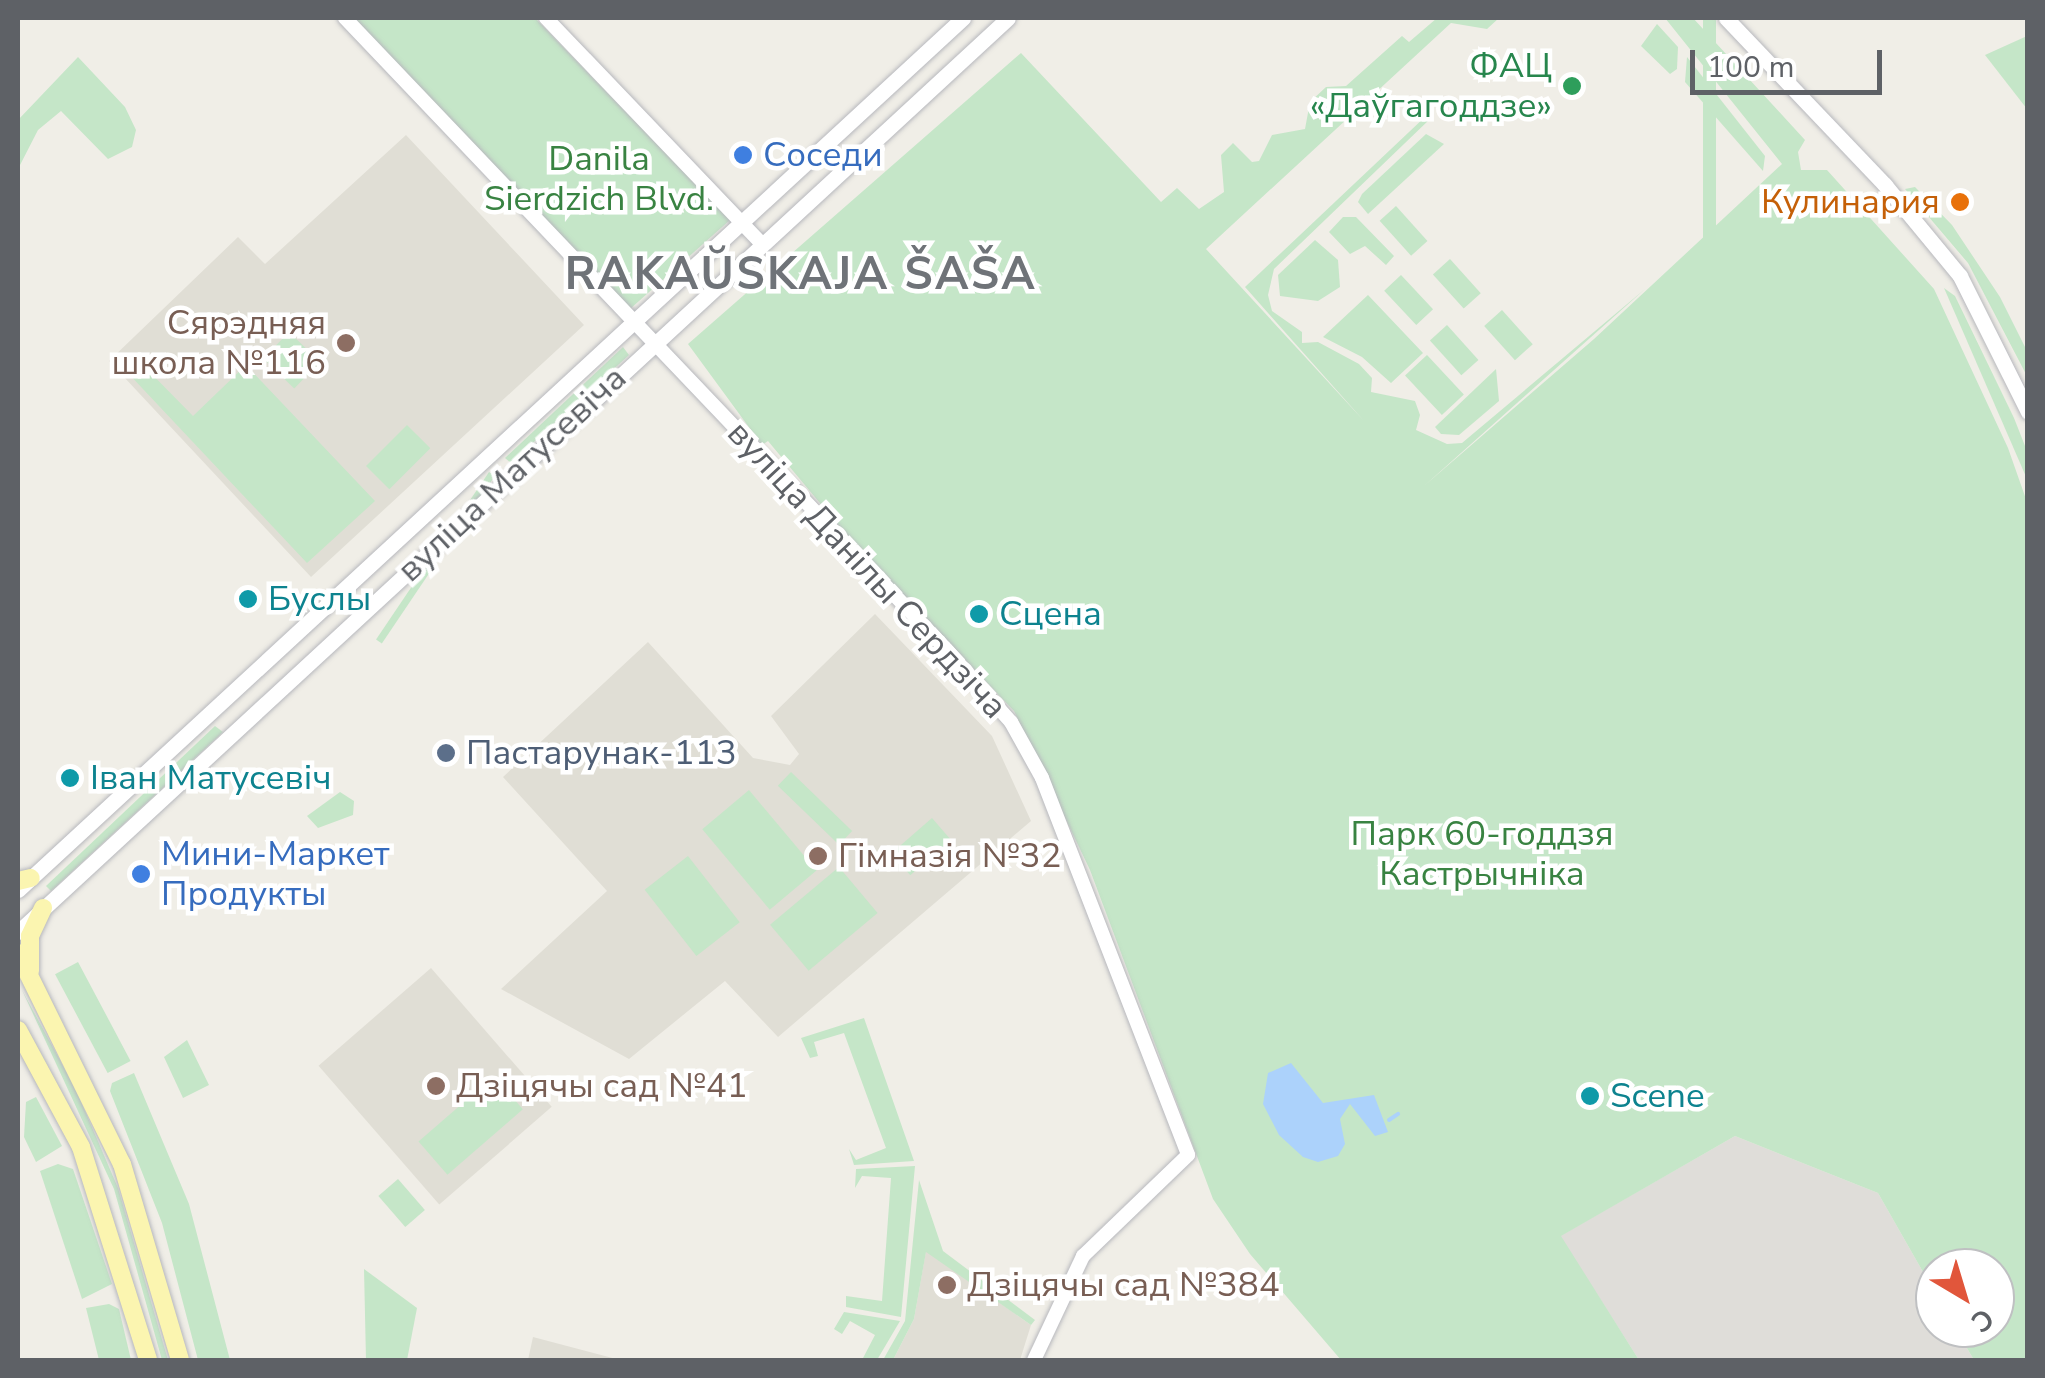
<!DOCTYPE html>
<html>
<head>
<meta charset="utf-8">
<style>
  body { margin:0 }
  #map { position:relative; width:2045px; height:1378px; overflow:hidden; background:#f0eee7; font-family:"Nunito Sans",sans-serif }
  div>[style] { position:absolute }
  .industrial>* { inset:0; background:#dfddd9 }
  .education>* { inset:0; background:#e0ded5; transform-origin:0 0 }
  .green>* { inset:0; background:#c5e6c8; transform-origin:0 0 }
  .water>* { inset:0; background:#acd2fb }
  .stream>* { height:4px; margin:-2px; padding:0 2px; transform-origin:2px; border-radius:2px; background:#acd2fb }
  .roads { filter:drop-shadow(0 0 2px #b7b8bd) drop-shadow(0 0 2px #b7b8bd) }
  .tertiary>* { height:14px; margin:-7px; padding:0 7px; transform-origin:7px; border-radius:7px; background:#fff }
  .secondary>* { height:15px; margin:-7.5px; padding:0 7.5px; transform-origin:7.5px; border-radius:7.5px; background:#fff }
  .primary>* { height:18px; margin:-9px; padding:0 9px; transform-origin:9px; border-radius:9px; background:#fbf5b0 }
  .dots>* { width:28px; height:28px; translate:-50% -50%; box-sizing:border-box; border:5px solid #fff; border-radius:50% }
  span { translate:-50% -50%; white-space:nowrap; text-align:center; line-height:1.15; -webkit-text-stroke:9px #fff; paint-order:stroke }
  .leisure-label { font-size:35px; color:#27864d }
  .right { translate:-100% -50%; text-align:right }
  .shop-label { font-size:35px; color:#366cbe }
  .left { translate:0 -50%; text-align:left }
  .park-label { font-size:35px; color:#398342 }
  .food-label { font-size:35px; color:#c56008 }
  .education-label { font-size:35px; color:#785e54 }
  .street-label { font-size:35px; color:#5e6166 }
  .culture-label { font-size:35px; color:#0d838f }
  .service-label { font-size:35px; color:#4e5e75 }
  .district-label { font-size:45px; color:#6f7378; font-weight:700; letter-spacing:2.5px }
  .frame { position:absolute; inset:0; border:20px solid #5e6166; pointer-events:none }
  .north { position:absolute; left:1915px; top:1248px; width:100px; height:100px; box-sizing:border-box; background:#fff; border:2px solid #bfc0c2; border-radius:50%; rotate:142deg; font-size:28px; font-weight:700; line-height:40px; text-align:center; color:#5e6166 }
  .north::after { content:''; display:block; margin:auto; width:35px; height:45px; background:#e1563b; clip-path:polygon(50% 0,100% 100%,50% 72%,0 100%) }
  .scale { position:absolute; left:1690px; top:50px; width:192px; height:45px; box-sizing:border-box; border:5px solid #5e6166; border-top:0; padding-left:12px; font-size:30px; line-height:35px; white-space:nowrap; color:#5e6166; -webkit-text-stroke:8px #fff; paint-order:stroke }
</style>
</head>
<body>
<div id="map">
  <div class="industrial">
    <div style="clip-path:polygon(1735px 1136px,1878px 1193px,1935px 1293px,1935px 1328px,1955px 1328px,1974px 1360px,1639px 1360px,1560px 1236px)"></div>
  </div>
  <div class="education">
    <div style="clip-path:polygon(406px 135px,584px 325px,311px 577px,109px 361px,238px 237px,265px 264px)"></div>
    <div style="clip-path:polygon(875px 614px,992px 736px,1031px 821px,778px 1037px,725px 981px,629px 1059px,501px 989px,607px 891px,503px 777px,648px 642px,753px 758px,790px 765px,799px 754px,771px 716px)"></div>
    <div style="left:431px;top:968px;width:184px;height:149px;rotate:49deg"></div>
    <div style="clip-path:polygon(926px 1251px,1031px 1325px,1020px 1360px,893px 1360px,914px 1319px)"></div>
    <div style="clip-path:polygon(533px 1337px,620px 1360px,528px 1360px)"></div>
  </div>
  <div class="green">
    <div style="clip-path:polygon(353px 18px,535px 18px,730px 220px,630px 309px)"></div>
    <div style="clip-path:polygon(1437px 18px,1499px 18px,1487px 29px,1451px 23px,1206px 249px,1364px 421px,1245px 287px,1427px 115px,1430px 119px,1274px 269px,1268px 295px,1272px 311px,1302px 332px,1302px 343px,1318px 342px,1359px 364px,1372px 378px,1371px 392px,1415px 401px,1420px 415px,1416px 430px,1447px 444px,1462px 443px,1645px 289px,1424px 486px,1594px 339px,1782px 164px,1665px 18px,1693px 18px,1805px 140px,1798px 152px,1801px 170px,1827px 170px,1934px 289px,2008px 448px,2027px 502px,2027px 1360px,1974px 1360px,1955px 1328px,1995px 1328px,1995px 1268px,1935px 1268px,1935px 1293px,1878px 1193px,1735px 1136px,1561px 1236px,1639px 1360px,1341px 1360px,1250px 1254px,1213px 1199px,1090px 870px,1014px 711px,850px 539px,768px 441px,762px 445px,688px 344px,1021px 53px,1161px 202px,1177px 188px,1199px 209px,1224px 192px,1221px 155px,1233px 143px,1252px 162px,1259px 161px,1272px 135px,1305px 129px,1310px 102px,1326px 87px,1346px 86px,1402px 36px,1409px 42px)"></div>
    <div style="left:1703px;top:18px;width:13px;height:240px"></div>
    <div style="clip-path:polygon(1657px 24px,1678px 47px,1677px 69px,1670px 74px,1641px 46px)"></div>
    <div style="clip-path:polygon(2027px 36px,2028px 36px,2027px 109px,1985px 55px)"></div>
    <div style="clip-path:polygon(78px 57px,125px 107px,136px 130px,132px 147px,108px 159px,61px 111px,38px 130px,18px 169px,18px 120px)"></div>
    <div style="clip-path:polygon(1687px 57px,1765px 156px,1763px 171px,1685px 82px)"></div>
    <div style="clip-path:polygon(1426px 134px,1444px 144px,1368px 214px,1358px 202px,1362px 194px)"></div>
    <div style="clip-path:polygon(1915px 187px,1952px 225px,2000px 297px,2027px 351px,2027px 376px,1968px 263px,1905px 189px)"></div>
    <div style="left:1396px;top:206px;width:47px;height:22px;rotate:48deg"></div>
    <div style="clip-path:polygon(1343px 217px,1356px 217px,1394px 256px,1386px 265px,1365px 246px,1350px 254px,1329px 232px)"></div>
    <div style="clip-path:polygon(1315px 240px,1338px 260px,1340px 287px,1318px 301px,1280px 296px,1278px 275px)"></div>
    <div style="left:1450px;top:259px;width:46px;height:23px;rotate:48deg"></div>
    <div style="left:1401px;top:275px;width:47px;height:23px;rotate:47deg"></div>
    <div style="clip-path:polygon(1944px 288px,1955px 296px,2014px 418px,2027px 451px,2027px 479px)"></div>
    <div style="clip-path:polygon(1368px 295px,1423px 353px,1391px 383px,1362px 357px,1323px 337px)"></div>
    <div style="left:1502px;top:310px;width:46px;height:24px;rotate:48deg"></div>
    <div style="left:1447px;top:325px;width:47px;height:23px;rotate:48deg"></div>
    <div style="left:289px;top:332px;width:43px;height:37px;rotate:44deg"></div>
    <div style="clip-path:polygon(623px 347px,629px 355px,511px 463px,505px 458px)"></div>
    <div style="left:1427px;top:355px;width:54px;height:30px;rotate:47deg"></div>
    <div style="clip-path:polygon(138px 360px,193px 416px,246px 365px,375px 501px,307px 563px,126px 371px)"></div>
    <div style="clip-path:polygon(1496px 369px,1499px 401px,1459px 435px,1441px 434px,1435px 427px)"></div>
    <div style="left:407px;top:425px;width:33px;height:58px;rotate:45deg"></div>
    <div style="left:489px;top:472px;width:7px;height:202px;rotate:34deg"></div>
    <div style="clip-path:polygon(215px 726px,223px 732px,51px 891px,46px 886px)"></div>
    <div style="left:791px;top:772px;width:85px;height:19px;rotate:44deg"></div>
    <div style="left:749px;top:790px;width:105px;height:61px;rotate:50deg"></div>
    <div style="clip-path:polygon(340px 792px,354px 801px,353px 815px,318px 828px,307px 816px)"></div>
    <div style="left:932px;top:818px;width:29px;height:54px;rotate:49deg"></div>
    <div style="left:688px;top:856px;width:84px;height:55px;rotate:52deg"></div>
    <div style="left:839px;top:867px;width:60px;height:90px;rotate:50deg"></div>
    <div style="left:78px;top:962px;width:112px;height:26px;rotate:62deg"></div>
    <div style="clip-path:polygon(22px 990px,76px 1090px,118px 1188px,168px 1360px,162px 1360px,114px 1189px)"></div>
    <div style="clip-path:polygon(864px 1018px,914px 1161px,854px 1165px,849px 1149px,856px 1160px,886px 1148px,844px 1033px,814px 1042px,818px 1056px,810px 1058px,801px 1038px)"></div>
    <div style="clip-path:polygon(187px 1040px,209px 1085px,183px 1098px,164px 1057px)"></div>
    <div style="clip-path:polygon(134px 1073px,189px 1204px,230px 1360px,198px 1360px,162px 1223px,110px 1091px,112px 1083px)"></div>
    <div style="left:494px;top:1076px;width:44px;height:100px;rotate:49deg"></div>
    <div style="clip-path:polygon(36px 1097px,62px 1146px,36px 1162px,24px 1137px,26px 1102px)"></div>
    <div style="clip-path:polygon(58px 1164px,73px 1169px,112px 1284px,82px 1299px,40px 1171px)"></div>
    <div style="clip-path:polygon(915px 1166px,901px 1317px,846px 1307px,846px 1296px,882px 1301px,891px 1178px,862px 1176px,855px 1188px,856px 1169px)"></div>
    <div style="left:398px;top:1179px;width:41px;height:26px;rotate:49deg"></div>
    <div style="clip-path:polygon(919px 1180px,943px 1251px,1035px 1320px,1031px 1325px,926px 1252px,914px 1319px,893px 1360px,883px 1360px,905px 1321px)"></div>
    <div style="clip-path:polygon(364px 1269px,417px 1308px,407px 1360px,366px 1360px)"></div>
    <div style="clip-path:polygon(109px 1304px,119px 1309px,131px 1360px,99px 1360px,86px 1308px)"></div>
    <div style="clip-path:polygon(844px 1312px,900px 1321px,877px 1360px,862px 1360px,875px 1335px,850px 1321px,842px 1334px,834px 1329px)"></div>
  </div>
  <div class="water">
    <div style="clip-path:polygon(1291px 1063px,1323px 1103px,1374px 1095px,1388px 1132px,1375px 1136px,1350px 1104px,1340px 1119px,1345px 1144px,1338px 1156px,1318px 1162px,1303px 1157px,1279px 1135px,1263px 1104px,1268px 1073px)"></div>
  </div>
  <div class="stream">
    <div style="left:1389px;top:1120px;width:11px;rotate:-34deg"></div>
  </div>
  <div class="roads">
    <div class="tertiary">
      <div style="left:345px;top:18px;width:869px;rotate:46.4deg"></div>
      <div style="left:944px;top:647px;width:101px;rotate:48.2deg"></div>
      <div style="left:1011px;top:722px;width:64px;rotate:61deg"></div>
      <div style="left:1042px;top:778px;width:404px;rotate:68.8deg"></div>
      <div style="left:1188px;top:1155px;width:146px;rotate:136.1deg"></div>
      <div style="left:1083px;top:1256px;width:115px;rotate:115.2deg"></div>
      <div style="left:546px;top:18px;width:314px;rotate:46.3deg"></div>
    </div>
    <div class="secondary">
      <div style="left:1726px;top:18px;width:231px;rotate:46.4deg"></div>
      <div style="left:1885px;top:185px;width:118px;rotate:50.5deg"></div>
      <div style="left:1960px;top:276px;width:152px;rotate:63.4deg"></div>
      <div style="left:18px;top:890px;width:1286px;rotate:-42.7deg"></div>
      <div style="left:18px;top:932px;width:1347px;rotate:-42.71deg"></div>
    </div>
    <div class="primary">
      <div style="left:18px;top:881px;width:13px;rotate:-13deg"></div>
      <div style="left:18px;top:953px;width:235px;rotate:63.8deg"></div>
      <div style="left:122px;top:1164px;width:204px;rotate:73.5deg"></div>
      <div style="left:30px;top:971px;width:35px;rotate:-90deg"></div>
      <div style="left:30px;top:936px;width:31px;rotate:-65deg"></div>
      <div style="left:18px;top:1030px;width:133px;rotate:61.7deg"></div>
      <div style="left:81px;top:1147px;width:223px;rotate:72.5deg"></div>
    </div>
  </div>
  <div class="dots">
    <div style="left:1572px;top:86px;background:#2e9e5b"></div>
    <div style="left:743px;top:155px;background:#3f7fe0"></div>
    <div style="left:1960px;top:202px;background:#e8710a"></div>
    <div style="left:346px;top:343px;background:#8d6e63"></div>
    <div style="left:248px;top:599px;background:#0f9aa8"></div>
    <div style="left:979px;top:614px;background:#0f9aa8"></div>
    <div style="left:446px;top:753px;background:#5c6f8a"></div>
    <div style="left:70px;top:778px;background:#0f9aa8"></div>
    <div style="left:818px;top:856px;background:#8d6e63"></div>
    <div style="left:141px;top:874px;background:#3f7fe0"></div>
    <div style="left:436px;top:1086px;background:#8d6e63"></div>
    <div style="left:1590px;top:1096px;background:#0f9aa8"></div>
    <div style="left:947px;top:1285px;background:#8d6e63"></div>
  </div>
  <div class="leisure-label">
    <span class="right" style="left:1552px;top:86px">ФАЦ<br>«Даўгагоддзе»</span>
  </div>
  <div class="shop-label">
    <span class="left" style="left:763px;top:155px">Соседи</span>
    <span class="left" style="left:161px;top:874px">Мини-Маркет<br>Продукты</span>
  </div>
  <div class="park-label">
    <span style="left:599px;top:179px">Danila<br>Sierdzich Blvd.</span>
    <span style="left:1482px;top:854px">Парк 60-годдзя<br>Кастрычніка</span>
  </div>
  <div class="food-label">
    <span class="right" style="left:1940px;top:202px">Кулинария</span>
  </div>
  <div class="education-label">
    <span class="right" style="left:326px;top:343px">Сярэдняя<br>школа №116</span>
    <span class="left" style="left:838px;top:856px">Гімназія №32</span>
    <span class="left" style="left:456px;top:1086px">Дзіцячы сад №41</span>
    <span class="left" style="left:967px;top:1285px">Дзіцячы сад №384</span>
  </div>
  <div class="street-label">
    <span style="left:512px;top:474px;rotate:-43deg">вуліца Матусевіча</span>
    <span style="left:867px;top:570px;rotate:47deg">вуліца Данілы Сердзіча</span>
  </div>
  <div class="culture-label">
    <span class="left" style="left:268px;top:599px">Буслы</span>
    <span class="left" style="left:999px;top:614px">Сцена</span>
    <span class="left" style="left:90px;top:778px">Іван Матусевіч</span>
    <span class="left" style="left:1610px;top:1096px">Scene</span>
  </div>
  <div class="service-label">
    <span class="left" style="left:466px;top:753px">Пастарунак-113</span>
  </div>
  <div class="district-label">
    <span style="left:801px;top:275px">RAKAŬSKAJA ŠAŠA</span>
  </div>
  <div class="frame"></div>
  <div class="north">С</div>
  <div class="scale">100 m</div>
</div>
</body>
</html>
